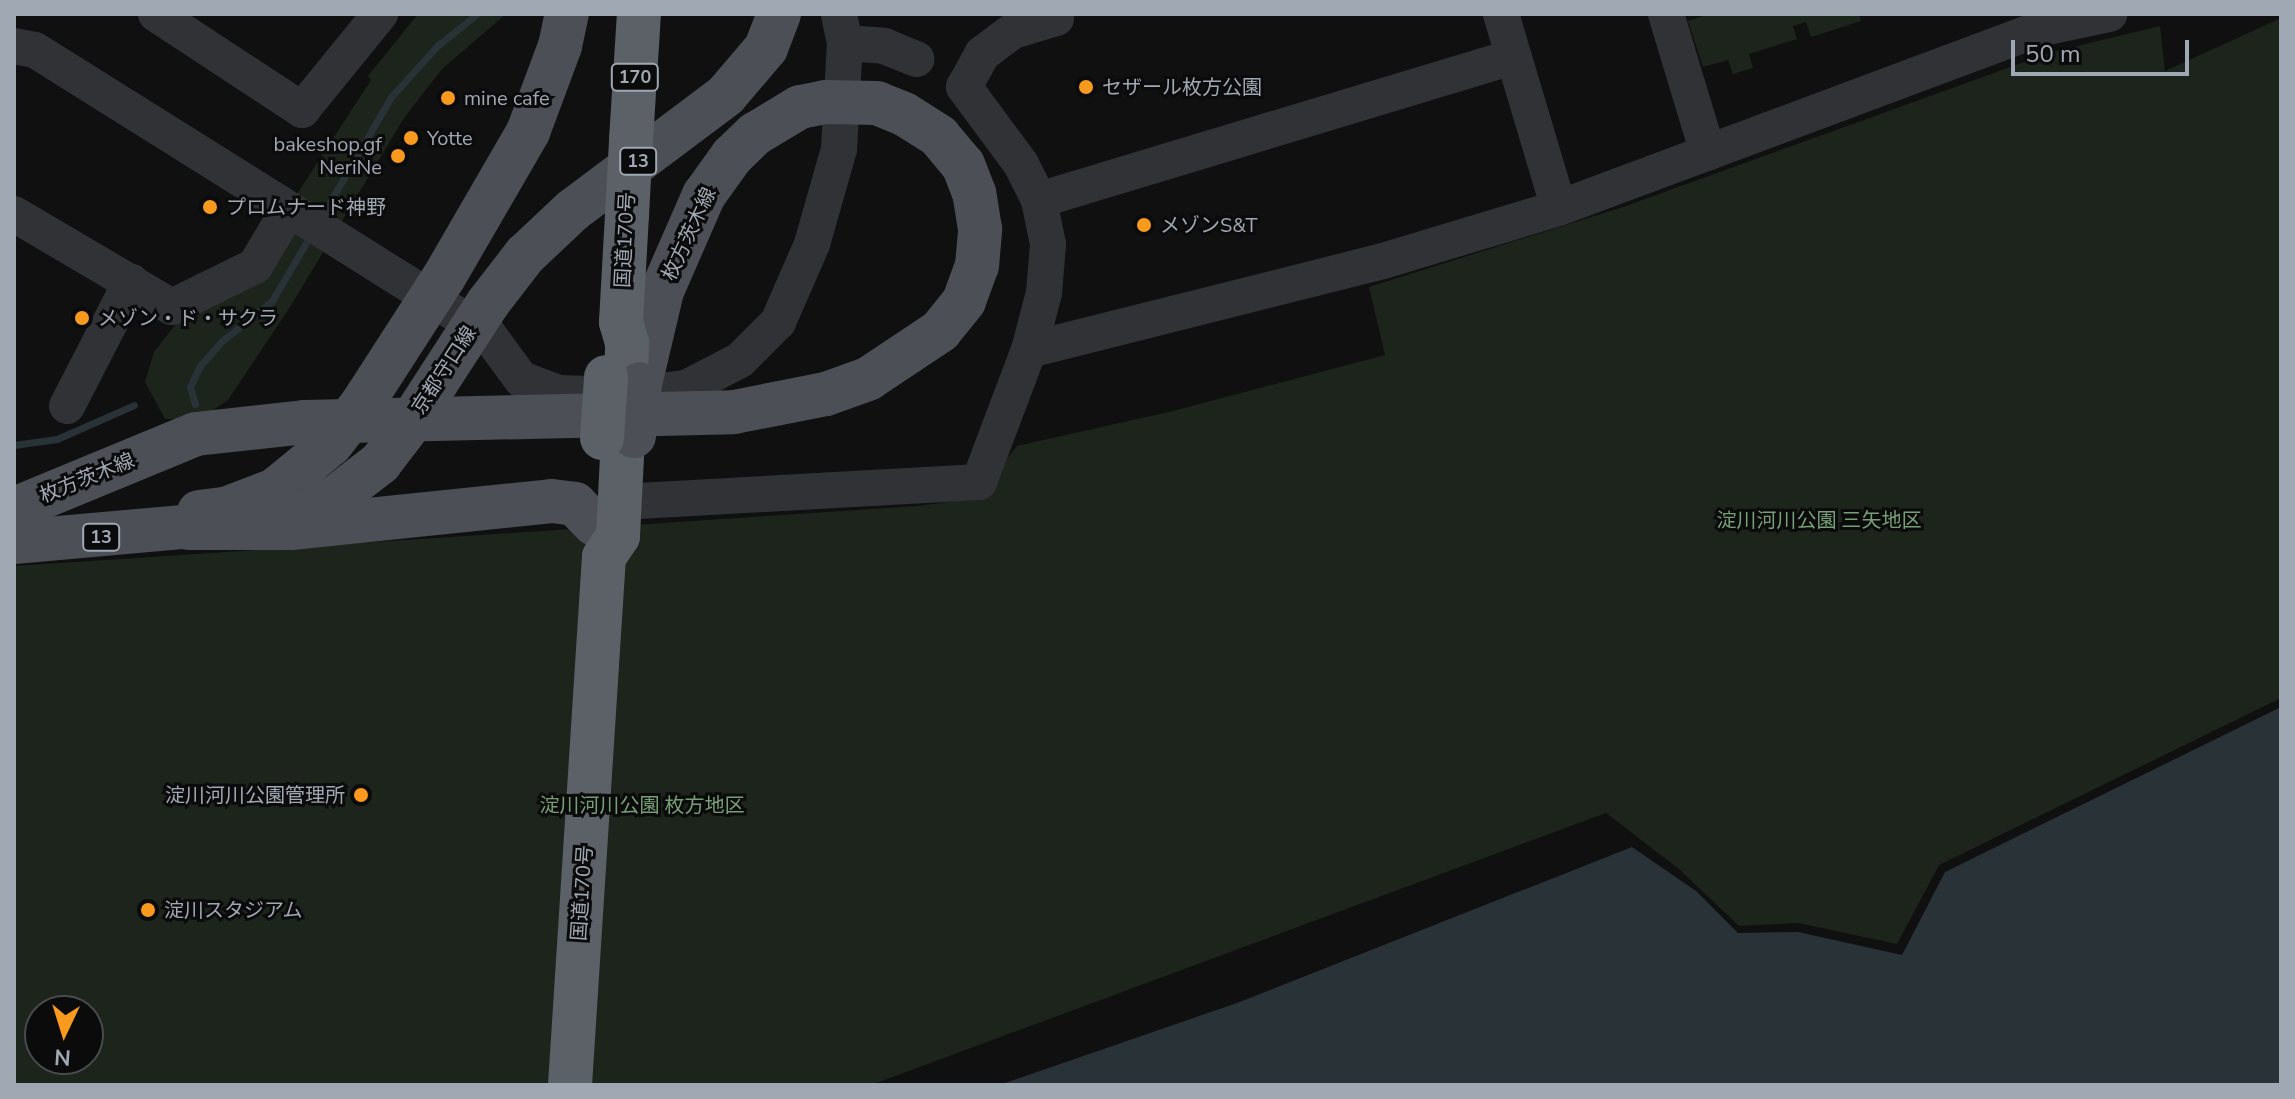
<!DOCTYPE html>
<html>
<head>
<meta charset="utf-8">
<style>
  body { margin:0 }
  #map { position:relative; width:2295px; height:1099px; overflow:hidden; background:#101011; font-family:"Nunito Sans","Noto Sans JP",sans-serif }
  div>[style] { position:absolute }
  .green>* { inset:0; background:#1c241c }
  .water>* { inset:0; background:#283237 }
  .stream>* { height:7px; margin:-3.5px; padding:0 3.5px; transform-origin:3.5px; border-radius:3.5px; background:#283237 }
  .minor>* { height:36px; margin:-18px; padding:0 18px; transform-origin:18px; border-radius:18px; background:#303236 }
  .major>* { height:44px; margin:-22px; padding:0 22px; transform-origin:22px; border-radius:22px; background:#4c4f55 }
  .highway>* { height:44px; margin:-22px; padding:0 22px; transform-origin:22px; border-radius:22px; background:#5c6067 }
  .major-bridge>* { height:44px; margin:-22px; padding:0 22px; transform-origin:22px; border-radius:22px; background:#4c4f55 }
  .highway-bridge>* { height:44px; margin:-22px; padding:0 22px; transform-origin:22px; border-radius:22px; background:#5c6067 }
  .dots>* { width:22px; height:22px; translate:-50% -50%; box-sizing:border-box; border:4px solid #0b0b0c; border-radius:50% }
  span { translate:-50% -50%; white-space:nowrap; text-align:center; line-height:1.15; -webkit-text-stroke:6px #0b0b0c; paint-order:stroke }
  .shield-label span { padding:2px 6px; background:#0b0b0c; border:2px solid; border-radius:6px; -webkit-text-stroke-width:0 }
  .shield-label { font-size:18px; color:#a0a8b3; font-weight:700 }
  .poi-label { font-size:20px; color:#a0a8b3 }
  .left { translate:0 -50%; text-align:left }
  .right { translate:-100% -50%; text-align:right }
  .street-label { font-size:20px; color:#a0a8b3 }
  .park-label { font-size:20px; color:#779f76 }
  .frame { position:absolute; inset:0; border:16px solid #a0a8b3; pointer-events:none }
  .north { position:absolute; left:24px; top:995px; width:80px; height:80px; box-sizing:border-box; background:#0b0b0c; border:2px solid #474a4f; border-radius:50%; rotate:184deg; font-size:22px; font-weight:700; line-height:32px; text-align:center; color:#a0a8b3 }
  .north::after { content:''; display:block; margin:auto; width:28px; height:36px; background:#f99a1f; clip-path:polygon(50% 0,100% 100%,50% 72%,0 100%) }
  .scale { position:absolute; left:2011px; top:40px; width:178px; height:36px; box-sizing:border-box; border:4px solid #a0a8b3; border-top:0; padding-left:10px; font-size:24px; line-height:28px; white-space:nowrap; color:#a0a8b3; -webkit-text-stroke:6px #0b0b0c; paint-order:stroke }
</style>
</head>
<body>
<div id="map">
  <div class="green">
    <div style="clip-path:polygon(418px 14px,506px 14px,442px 69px,404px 118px,290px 307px,228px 400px,200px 419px,165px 419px,145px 382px,154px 352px,183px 315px,297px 194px,371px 80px,368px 76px)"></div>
    <div style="clip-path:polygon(1710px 14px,1859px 14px,1861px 21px,1811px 37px,1806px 22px,1793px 26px,1797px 39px,1749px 54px,1753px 68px,1733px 74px,1728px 60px,1703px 67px,1688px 21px)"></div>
    <div style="clip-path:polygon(evenodd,2281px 18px,2281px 698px,1939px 865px,1897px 944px,1798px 923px,1739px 926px,1679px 869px,1606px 813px,871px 1085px,14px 1085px,14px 566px,918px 506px,976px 498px,1017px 446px,1173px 411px,1385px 355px,1369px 287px,1623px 207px,2052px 52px,2160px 26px,2165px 71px,2281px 18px,40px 1011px,88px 1011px,88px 1059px,40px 1059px,40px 1011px)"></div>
  </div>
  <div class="water">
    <div style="clip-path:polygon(2281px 707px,2281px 1085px,999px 1085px,1237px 1003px,1632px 847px,1696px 891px,1738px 933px,1798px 932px,1902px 955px,1945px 872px)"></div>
  </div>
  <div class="stream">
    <div style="left:320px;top:219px;width:141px;rotate:-59.8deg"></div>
    <div style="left:391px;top:97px;width:69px;rotate:-48deg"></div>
    <div style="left:437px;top:46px;width:51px;rotate:-38.7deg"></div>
    <div style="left:195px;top:404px;width:18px;rotate:-106deg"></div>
    <div style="left:190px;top:387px;width:23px;rotate:-65deg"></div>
    <div style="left:200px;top:366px;width:33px;rotate:-49deg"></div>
    <div style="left:222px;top:341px;width:64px;rotate:-38.7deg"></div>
    <div style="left:272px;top:301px;width:75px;rotate:-59.7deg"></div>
    <div style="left:14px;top:445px;width:43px;rotate:-7.9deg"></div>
    <div style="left:57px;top:439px;width:84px;rotate:-23.8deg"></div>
  </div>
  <div class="minor">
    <div style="left:156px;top:14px;width:175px;rotate:33.3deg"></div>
    <div style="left:302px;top:110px;width:124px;rotate:-50.9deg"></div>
    <div style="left:1501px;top:14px;width:202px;rotate:73.4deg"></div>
    <div style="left:1666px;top:14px;width:145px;rotate:73.2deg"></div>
    <div style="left:845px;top:43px;width:39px;rotate:4deg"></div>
    <div style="left:884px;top:46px;width:35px;rotate:22deg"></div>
    <div style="left:14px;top:46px;width:21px;rotate:11deg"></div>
    <div style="left:35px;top:50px;width:535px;rotate:32.08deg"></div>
    <div style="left:488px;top:334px;width:56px;rotate:53.7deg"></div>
    <div style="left:521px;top:379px;width:40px;rotate:20.2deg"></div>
    <div style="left:559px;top:393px;width:64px;rotate:1.8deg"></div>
    <div style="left:623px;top:395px;width:63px;rotate:-6.3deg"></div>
    <div style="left:686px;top:388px;width:61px;rotate:-27.4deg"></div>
    <div style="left:740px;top:360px;width:54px;rotate:-45deg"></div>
    <div style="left:778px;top:322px;width:85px;rotate:-66.4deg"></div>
    <div style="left:812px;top:244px;width:99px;rotate:-74.1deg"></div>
    <div style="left:839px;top:149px;width:106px;rotate:-86.8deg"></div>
    <div style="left:845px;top:43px;width:30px;rotate:-102deg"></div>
    <div style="left:1039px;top:200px;width:496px;rotate:-16.8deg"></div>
    <div style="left:14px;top:214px;width:183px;rotate:30.5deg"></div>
    <div style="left:172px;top:307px;width:93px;rotate:-26.3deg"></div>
    <div style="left:255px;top:266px;width:66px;rotate:-59.2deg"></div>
    <div style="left:1029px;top:350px;width:365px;rotate:-14.1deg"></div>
    <div style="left:1383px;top:261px;width:184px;rotate:-16.8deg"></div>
    <div style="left:1559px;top:208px;width:512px;rotate:-20.45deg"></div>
    <div style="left:2039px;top:29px;width:72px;rotate:-12.1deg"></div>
    <div style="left:67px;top:406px;width:140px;rotate:-62.7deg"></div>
    <div style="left:621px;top:502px;width:359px;rotate:-3.2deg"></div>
    <div style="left:979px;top:482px;width:141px;rotate:-69.3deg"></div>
    <div style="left:1029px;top:350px;width:59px;rotate:-75.3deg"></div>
    <div style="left:1044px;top:293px;width:49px;rotate:-85.3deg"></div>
    <div style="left:1048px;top:244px;width:45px;rotate:-101.6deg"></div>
    <div style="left:1039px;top:200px;width:40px;rotate:-116.6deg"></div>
    <div style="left:1021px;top:164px;width:96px;rotate:-126.5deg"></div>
    <div style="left:964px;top:87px;width:38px;rotate:-61deg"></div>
    <div style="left:982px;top:54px;width:39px;rotate:-37deg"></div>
    <div style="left:1013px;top:31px;width:45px;rotate:-16.8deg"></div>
    <div style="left:1056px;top:18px;width:4px;rotate:-104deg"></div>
  </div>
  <div class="major">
    <div style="left:444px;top:277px;width:168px;rotate:-59.9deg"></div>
    <div style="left:528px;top:132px;width:92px;rotate:-69.6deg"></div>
    <div style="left:560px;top:46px;width:33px;rotate:-78deg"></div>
    <div style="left:488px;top:303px;width:61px;rotate:-52.4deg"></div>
    <div style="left:525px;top:255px;width:66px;rotate:-43.2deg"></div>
    <div style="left:573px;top:210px;width:191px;rotate:-36.9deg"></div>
    <div style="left:726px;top:95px;width:62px;rotate:-49.6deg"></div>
    <div style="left:766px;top:48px;width:36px;rotate:-69deg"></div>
    <div style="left:640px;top:384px;width:96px;rotate:-76.7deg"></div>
    <div style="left:662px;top:291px;width:105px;rotate:-66.4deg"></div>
    <div style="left:704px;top:195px;width:48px;rotate:-54.3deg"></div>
    <div style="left:732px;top:156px;width:32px;rotate:-44deg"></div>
    <div style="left:755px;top:134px;width:52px;rotate:-31deg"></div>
    <div style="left:800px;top:107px;width:25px;rotate:-11deg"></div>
    <div style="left:14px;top:509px;width:197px;rotate:-22.4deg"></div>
    <div style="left:196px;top:434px;width:109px;rotate:-6.3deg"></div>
    <div style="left:304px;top:422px;width:430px;rotate:-1.3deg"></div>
    <div style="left:734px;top:412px;width:94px;rotate:-11.1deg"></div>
    <div style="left:826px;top:394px;width:45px;rotate:-19.7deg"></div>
    <div style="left:868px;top:379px;width:87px;rotate:-33.7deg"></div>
    <div style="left:940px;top:331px;width:38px;rotate:-51deg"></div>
    <div style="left:964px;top:301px;width:37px;rotate:-70deg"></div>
    <div style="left:977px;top:266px;width:37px;rotate:-85deg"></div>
    <div style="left:980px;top:229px;width:36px;rotate:-99deg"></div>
    <div style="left:974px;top:193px;width:30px;rotate:-111deg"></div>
    <div style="left:963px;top:165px;width:38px;rotate:-130deg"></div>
    <div style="left:939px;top:136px;width:41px;rotate:-147.8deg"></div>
    <div style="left:904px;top:114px;width:29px;rotate:-158deg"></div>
    <div style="left:199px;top:512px;width:26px;rotate:-7deg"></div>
    <div style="left:225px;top:509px;width:53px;rotate:-20.8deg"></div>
    <div style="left:275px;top:490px;width:72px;rotate:-39.4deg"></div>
    <div style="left:289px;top:513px;width:20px;rotate:-9deg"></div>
    <div style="left:309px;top:510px;width:30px;rotate:-26deg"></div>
    <div style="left:336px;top:497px;width:56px;rotate:-37.7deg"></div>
    <div style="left:188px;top:528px;width:103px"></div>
    <div style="left:291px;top:528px;width:262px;rotate:-5.9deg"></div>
    <div style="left:552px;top:501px;width:23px;rotate:7deg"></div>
    <div style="left:575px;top:504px;width:28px;rotate:46deg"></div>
    <div style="left:14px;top:542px;width:204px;rotate:-5.1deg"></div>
  </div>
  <div class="highway">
    <div style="left:631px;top:140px;width:126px;rotate:-86.4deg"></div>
    <div style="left:626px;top:378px;width:35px;rotate:-88deg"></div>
    <div style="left:627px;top:343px;width:22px;rotate:-106deg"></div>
    <div style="left:621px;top:322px;width:107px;rotate:-86.8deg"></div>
    <div style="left:570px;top:1085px;width:529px;rotate:-86.32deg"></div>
    <div style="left:604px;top:557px;width:25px;rotate:-56deg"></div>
    <div style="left:618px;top:536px;width:100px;rotate:-87.1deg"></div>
  </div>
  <div class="major-bridge">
    <div style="left:825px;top:102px;width:52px;rotate:1.1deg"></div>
    <div style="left:634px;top:436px;width:52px;rotate:-83.4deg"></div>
    <div style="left:331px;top:444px;width:51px;rotate:-52.2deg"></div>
    <div style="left:362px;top:404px;width:151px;rotate:-57.2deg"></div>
    <div style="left:380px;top:463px;width:48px;rotate:-52.7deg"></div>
    <div style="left:409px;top:425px;width:145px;rotate:-57.1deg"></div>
  </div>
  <div class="highway-bridge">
    <div style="left:627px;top:215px;width:75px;rotate:-86.9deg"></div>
    <div style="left:602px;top:438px;width:61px;rotate:-86.2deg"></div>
  </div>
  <div class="dots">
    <div style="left:1086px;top:87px;background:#f99a1f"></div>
    <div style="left:448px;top:98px;background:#f99a1f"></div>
    <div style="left:411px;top:138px;background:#f99a1f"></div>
    <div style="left:398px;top:156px;background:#f99a1f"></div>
    <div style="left:210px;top:207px;background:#f99a1f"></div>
    <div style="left:1144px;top:225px;background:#f99a1f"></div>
    <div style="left:82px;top:318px;background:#f99a1f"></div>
    <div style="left:361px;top:795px;background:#f99a1f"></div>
    <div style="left:148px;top:910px;background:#f99a1f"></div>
  </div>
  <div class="shield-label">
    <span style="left:635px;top:77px">170</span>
    <span style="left:638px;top:161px">13</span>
    <span style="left:101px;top:537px">13</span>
  </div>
  <div class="poi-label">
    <span class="left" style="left:1102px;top:87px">セザール枚方公園</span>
    <span class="left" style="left:464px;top:98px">mine cafe</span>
    <span class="left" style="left:427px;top:138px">Yotte</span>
    <span class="right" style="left:382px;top:156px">bakeshop.gf<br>NeriNe</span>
    <span class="left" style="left:226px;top:207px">プロムナード神野</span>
    <span class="left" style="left:1160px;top:225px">メゾンS&amp;T</span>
    <span class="left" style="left:98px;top:318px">メゾン・ド・サクラ</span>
    <span class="right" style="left:345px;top:795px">淀川河川公園管理所</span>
    <span class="left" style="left:164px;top:910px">淀川スタジアム</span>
  </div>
  <div class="street-label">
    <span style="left:689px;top:234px;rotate:-65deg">枚方茨木線</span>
    <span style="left:625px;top:240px;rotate:-87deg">国道170号</span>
    <span style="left:444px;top:370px;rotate:-57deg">京都守口線</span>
    <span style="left:87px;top:478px;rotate:-22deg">枚方茨木線</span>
    <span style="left:582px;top:893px;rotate:-86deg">国道170号</span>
  </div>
  <div class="park-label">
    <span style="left:1819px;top:520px">淀川河川公園 三矢地区</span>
    <span style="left:642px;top:805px">淀川河川公園 枚方地区</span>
  </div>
  <div class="frame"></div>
  <div class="north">N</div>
  <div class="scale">50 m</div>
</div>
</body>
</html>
